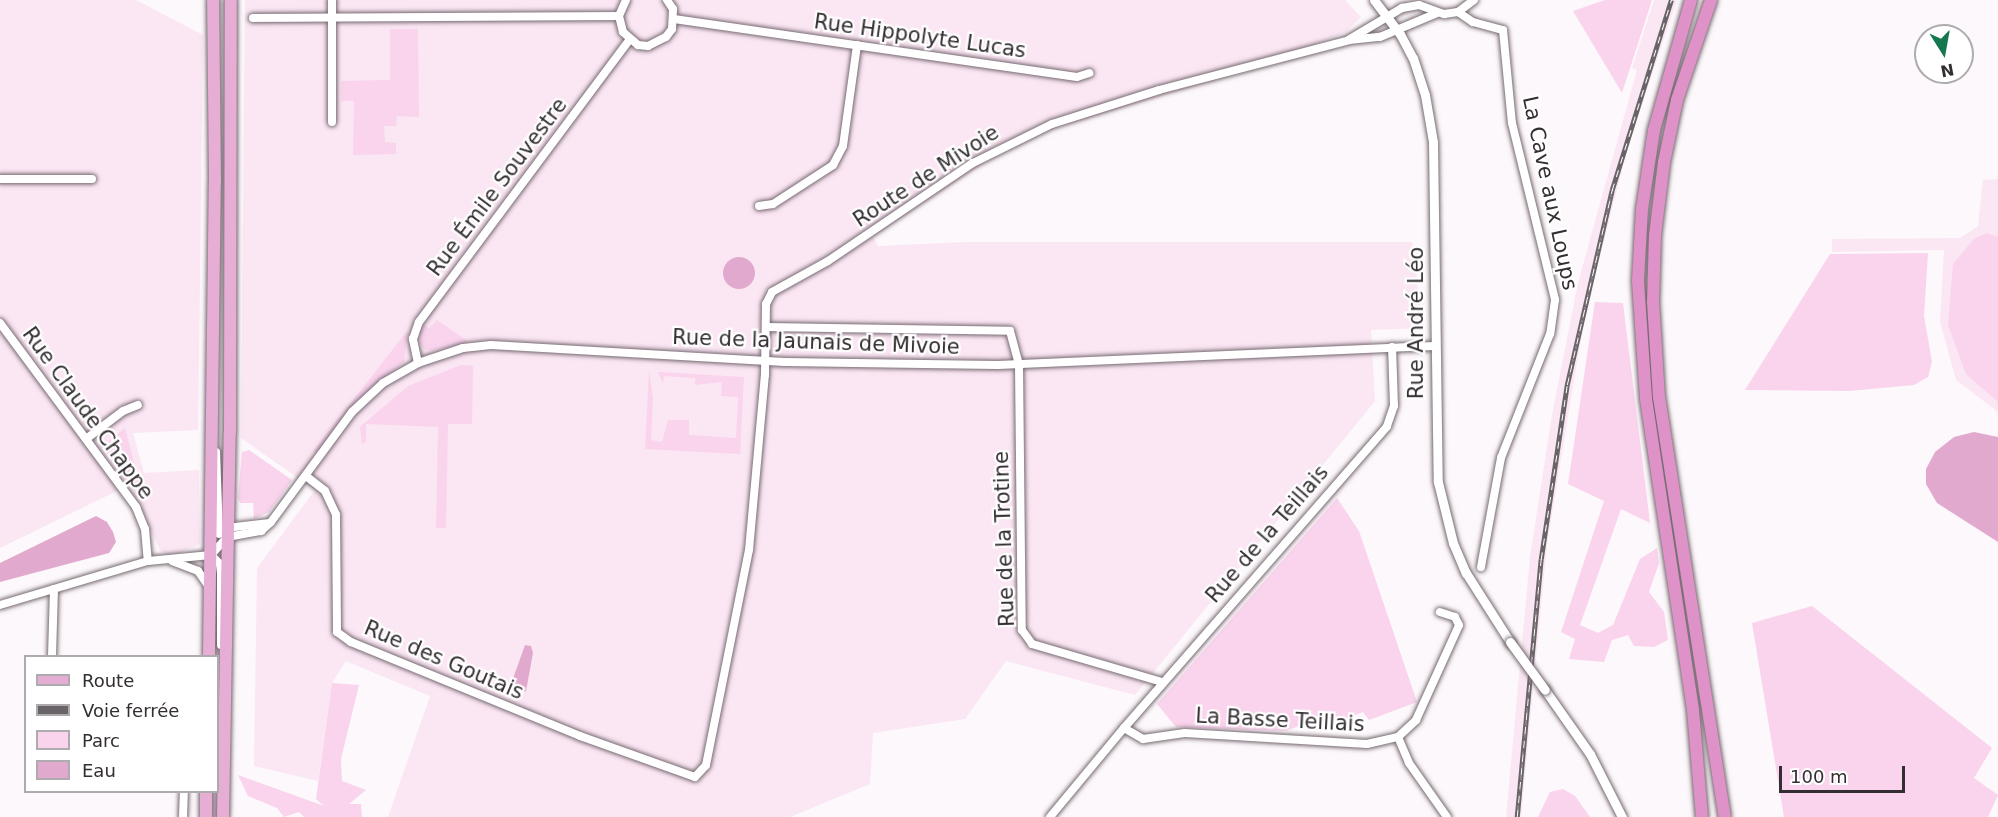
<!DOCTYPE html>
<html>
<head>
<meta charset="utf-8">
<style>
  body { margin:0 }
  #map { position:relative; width:1998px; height:817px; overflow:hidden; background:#fdf8fb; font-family:"DejaVu Sans",sans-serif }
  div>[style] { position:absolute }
  .built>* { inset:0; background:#fbe6f3 }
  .green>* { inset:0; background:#fad3ed }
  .water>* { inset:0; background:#e2a9cf }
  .round { border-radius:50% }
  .roads { filter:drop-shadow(0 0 2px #766a72) drop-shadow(0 0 2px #766a72) }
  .minor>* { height:8px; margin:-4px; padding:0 4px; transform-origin:4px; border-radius:4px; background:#fff }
  .tertiary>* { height:9px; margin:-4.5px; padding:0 4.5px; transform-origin:4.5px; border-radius:4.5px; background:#fff }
  .primary>* { height:12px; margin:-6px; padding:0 6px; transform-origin:6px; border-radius:6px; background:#e6add5 }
  .trunk>* { height:12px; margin:-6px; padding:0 6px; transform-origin:6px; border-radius:6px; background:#de92c7 }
  .rail>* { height:4.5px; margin-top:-2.25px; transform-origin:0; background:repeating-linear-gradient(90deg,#fff 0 7px,#696467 0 14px); box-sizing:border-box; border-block:2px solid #696467 }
  .bridges { filter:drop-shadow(0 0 2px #766a72) drop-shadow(0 0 2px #766a72) }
  .tertiary-bridge>* { height:9px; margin:-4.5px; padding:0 4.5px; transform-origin:4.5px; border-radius:4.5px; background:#fff }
  span { translate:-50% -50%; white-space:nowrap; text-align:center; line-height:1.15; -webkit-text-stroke:4.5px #fff; paint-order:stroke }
  .street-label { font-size:21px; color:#332e31 }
  .legend { position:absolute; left:24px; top:655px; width:195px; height:138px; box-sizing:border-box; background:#fff; border:2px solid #adabad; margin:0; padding:8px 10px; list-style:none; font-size:18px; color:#332e31 }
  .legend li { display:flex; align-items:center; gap:12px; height:30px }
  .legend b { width:30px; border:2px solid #adabad }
  .north { position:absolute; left:1914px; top:24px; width:60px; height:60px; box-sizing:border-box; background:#fff; border:2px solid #adabad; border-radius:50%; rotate:169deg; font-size:16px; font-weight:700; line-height:24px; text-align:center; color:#332e31 }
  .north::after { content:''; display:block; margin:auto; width:21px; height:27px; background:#16774e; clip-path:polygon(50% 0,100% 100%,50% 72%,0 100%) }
  .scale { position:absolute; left:1779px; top:766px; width:126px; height:27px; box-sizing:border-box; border:3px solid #332e31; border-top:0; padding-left:8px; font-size:18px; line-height:21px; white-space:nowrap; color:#332e31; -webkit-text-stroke:4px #fff; paint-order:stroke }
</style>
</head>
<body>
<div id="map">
  <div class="built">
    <div style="clip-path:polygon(0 0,136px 0,203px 35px,198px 430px,133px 433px,144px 473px,199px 470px,200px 544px,179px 553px,168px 555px,160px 550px,138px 503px,125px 487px,0 548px)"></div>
    <div style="clip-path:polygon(245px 0,1345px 0,1361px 17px,1346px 32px,1253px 69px,1055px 128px,1006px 149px,873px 237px,878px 246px,965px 242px,1412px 242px,1423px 328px,1371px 330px,1375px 401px,1135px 695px,1006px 661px,965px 719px,873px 733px,870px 784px,790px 817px,388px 817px,430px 696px,346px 661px,332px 683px,318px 781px,254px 766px,257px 568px,315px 490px,241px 438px)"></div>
    <div style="clip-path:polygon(1654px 0,1677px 0,1628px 146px,1584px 320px,1547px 544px,1521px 817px,1506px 817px,1530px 557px,1552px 415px,1578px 283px,1637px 70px,1632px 68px)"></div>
    <div style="clip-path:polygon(1998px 179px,1998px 412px,1956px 380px,1940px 322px,1944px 250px,1832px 252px,1832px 239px,1960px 238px,1978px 226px,1983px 180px)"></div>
  </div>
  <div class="green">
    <div style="clip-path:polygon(1605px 0,1652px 0,1622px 93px,1573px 11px)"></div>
    <div style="clip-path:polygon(390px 29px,418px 29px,419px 117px,397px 116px,396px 126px,384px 126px,385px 142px,396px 143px,396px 154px,353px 155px,354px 101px,341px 101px,341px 81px,390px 80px)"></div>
    <div style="clip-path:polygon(1987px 233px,1998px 237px,1998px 402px,1966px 374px,1948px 325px,1953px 264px,1974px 239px)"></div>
    <div style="clip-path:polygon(1928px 253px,1924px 316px,1932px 362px,1928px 377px,1914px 385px,1849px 391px,1745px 390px,1830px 254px)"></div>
    <div style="clip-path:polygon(1595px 302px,1623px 303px,1650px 523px,1621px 509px,1580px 625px,1598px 633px,1613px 625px,1640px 559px,1657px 548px,1659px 563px,1649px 592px,1664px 612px,1668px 640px,1654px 647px,1634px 646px,1628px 635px,1612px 640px,1604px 662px,1569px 659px,1575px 639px,1561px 632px,1604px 501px,1568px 484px)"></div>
    <div style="clip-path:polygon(437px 320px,469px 342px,432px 351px,424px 349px,420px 343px,420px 329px,424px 325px,429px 328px)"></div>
    <div style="clip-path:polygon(408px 330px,404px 362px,359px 399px,317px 453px,313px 451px)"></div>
    <div style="clip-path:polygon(461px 365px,473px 366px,472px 424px,448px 424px,446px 528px,436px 528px,438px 427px,366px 424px,366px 442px,362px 444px,360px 427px,408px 386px)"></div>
    <div style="clip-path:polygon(649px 371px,653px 398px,651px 440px,662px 442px,668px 420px,689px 420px,689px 435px,736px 438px,738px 397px,721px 396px,722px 382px,695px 385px,695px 378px,664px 376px,663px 383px,658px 372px,744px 377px,740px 454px,645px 449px)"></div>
    <div style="clip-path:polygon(125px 428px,139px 482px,136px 486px,128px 484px,103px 446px)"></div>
    <div style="clip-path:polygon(249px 450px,292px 480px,269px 512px,254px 519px,253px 503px,240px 503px,238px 498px,242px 452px)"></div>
    <div style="clip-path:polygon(1337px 498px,1359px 531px,1417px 702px,1369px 720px,1363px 712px,1338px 722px,1331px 713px,1286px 731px,1176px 727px,1157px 704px)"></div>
    <div style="clip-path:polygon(215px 595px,220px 672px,219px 817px,211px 817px,212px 792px,218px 792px)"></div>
    <div style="clip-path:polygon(1812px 606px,1992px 748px,1974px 778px,1998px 795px,1988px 817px,1784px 817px,1752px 623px)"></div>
    <div style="clip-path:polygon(332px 683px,359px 685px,341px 759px,342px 781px,366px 790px,349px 804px,361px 804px,362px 817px,304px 817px,299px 812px,284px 817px,277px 808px,248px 796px,238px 775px,324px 806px,316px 799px)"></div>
    <div style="clip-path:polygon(1563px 789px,1575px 796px,1590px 817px,1538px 817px,1550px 792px)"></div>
  </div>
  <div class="water">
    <div class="round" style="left:723px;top:257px;width:32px;height:32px"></div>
    <div style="clip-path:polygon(1974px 432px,1998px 437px,1998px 542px,1937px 503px,1926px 484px,1926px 469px,1935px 452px,1954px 437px)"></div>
    <div style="clip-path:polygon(96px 516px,107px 522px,113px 532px,116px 542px,109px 553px,0 582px,0 563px)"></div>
    <div style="clip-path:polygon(525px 645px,531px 646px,533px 653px,526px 691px,517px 695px,510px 687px)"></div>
  </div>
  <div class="roads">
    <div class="minor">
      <div style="left:332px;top:0;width:122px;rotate:90deg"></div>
      <div style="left:626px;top:0;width:17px;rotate:114deg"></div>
      <div style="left:619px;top:16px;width:16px;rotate:76deg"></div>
      <div style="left:623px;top:32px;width:20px;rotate:41deg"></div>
      <div style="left:638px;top:45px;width:10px;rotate:6deg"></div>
      <div style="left:648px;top:46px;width:20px;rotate:-27deg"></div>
      <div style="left:666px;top:37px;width:10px;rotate:-53deg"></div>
      <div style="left:672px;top:29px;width:20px;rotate:-87deg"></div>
      <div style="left:673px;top:9px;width:11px;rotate:-124deg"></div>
      <div style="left:1458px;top:12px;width:18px;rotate:34deg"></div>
      <div style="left:1473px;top:22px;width:31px;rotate:15deg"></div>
      <div style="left:1503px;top:30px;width:93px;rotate:84.5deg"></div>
      <div style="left:1512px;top:123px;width:182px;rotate:76.3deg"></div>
      <div style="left:1555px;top:300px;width:34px;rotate:98deg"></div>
      <div style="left:1550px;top:334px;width:133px;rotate:111.6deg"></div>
      <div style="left:1501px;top:458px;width:111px;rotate:100.4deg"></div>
      <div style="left:253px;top:18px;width:366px;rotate:-0.3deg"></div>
      <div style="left:674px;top:19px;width:407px;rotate:8.2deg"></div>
      <div style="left:1077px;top:77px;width:13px;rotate:-18deg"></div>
      <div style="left:1350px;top:39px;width:61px;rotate:-30.8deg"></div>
      <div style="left:1402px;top:8px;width:17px;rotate:-10deg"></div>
      <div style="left:1419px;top:5px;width:27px;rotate:20deg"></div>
      <div style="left:1444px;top:14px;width:14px;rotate:-8deg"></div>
      <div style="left:1458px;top:12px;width:20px;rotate:-37deg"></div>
      <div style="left:0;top:179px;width:92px"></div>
      <div style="left:759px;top:206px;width:14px;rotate:-8deg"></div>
      <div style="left:773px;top:204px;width:72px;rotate:-33deg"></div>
      <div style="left:833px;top:165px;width:21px;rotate:-62deg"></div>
      <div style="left:843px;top:146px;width:102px;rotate:-82.1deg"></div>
      <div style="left:0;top:323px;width:229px;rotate:53.5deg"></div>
      <div style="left:136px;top:507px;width:24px;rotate:68deg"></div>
      <div style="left:145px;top:529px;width:32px;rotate:85deg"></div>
      <div style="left:766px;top:327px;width:244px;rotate:0.9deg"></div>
      <div style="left:1010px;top:331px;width:35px;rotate:75deg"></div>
      <div style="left:1019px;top:365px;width:265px;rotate:89.4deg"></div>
      <div style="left:1022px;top:630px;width:17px;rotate:54deg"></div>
      <div style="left:1032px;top:644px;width:135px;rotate:16.3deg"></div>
      <div style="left:418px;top:363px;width:25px;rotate:-102deg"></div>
      <div style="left:413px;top:339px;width:18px;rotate:-71deg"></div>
      <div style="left:419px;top:322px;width:352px;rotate:-53.3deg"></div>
      <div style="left:86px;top:439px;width:46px;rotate:-37.1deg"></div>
      <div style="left:123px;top:411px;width:16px;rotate:-22deg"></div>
      <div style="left:216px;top:452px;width:82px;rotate:87.9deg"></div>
      <div style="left:306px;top:476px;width:24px;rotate:38deg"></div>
      <div style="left:325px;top:491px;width:26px;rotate:65deg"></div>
      <div style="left:336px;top:515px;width:117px;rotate:89.5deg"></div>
      <div style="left:337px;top:632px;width:17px;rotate:36deg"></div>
      <div style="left:351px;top:642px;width:248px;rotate:22.3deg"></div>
      <div style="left:580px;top:736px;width:122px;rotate:19.6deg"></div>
      <div style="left:695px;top:777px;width:16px;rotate:-47deg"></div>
      <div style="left:706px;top:765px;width:219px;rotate:-78.7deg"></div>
      <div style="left:749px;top:550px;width:176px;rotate:-84.8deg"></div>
      <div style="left:765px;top:375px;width:71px;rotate:-89.2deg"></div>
      <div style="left:766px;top:304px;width:13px;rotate:-63deg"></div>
      <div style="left:772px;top:292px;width:64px;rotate:-29deg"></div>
      <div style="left:828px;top:261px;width:175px;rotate:-34.1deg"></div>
      <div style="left:973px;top:163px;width:88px;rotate:-26.3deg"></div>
      <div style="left:1052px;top:124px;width:112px;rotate:-17.6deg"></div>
      <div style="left:1159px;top:90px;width:196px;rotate:-14.7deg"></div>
      <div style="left:1349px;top:40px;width:31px;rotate:-6deg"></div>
      <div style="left:1380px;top:37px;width:62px;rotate:-22.8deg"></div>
      <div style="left:226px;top:528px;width:44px;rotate:-6.5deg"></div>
      <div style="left:227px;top:537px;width:35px;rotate:-10deg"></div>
      <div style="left:261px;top:531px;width:13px;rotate:-42deg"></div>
      <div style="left:271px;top:522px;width:137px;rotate:-53.6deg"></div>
      <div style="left:352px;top:412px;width:42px;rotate:-43.1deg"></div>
      <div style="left:383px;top:383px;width:40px;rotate:-29.7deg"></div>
      <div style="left:418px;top:363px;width:47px;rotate:-18.4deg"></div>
      <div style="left:463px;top:348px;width:28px;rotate:-6deg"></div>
      <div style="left:491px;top:345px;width:294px;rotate:3.3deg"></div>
      <div style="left:785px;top:362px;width:213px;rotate:0.8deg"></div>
      <div style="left:998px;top:365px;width:437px;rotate:-2.5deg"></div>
      <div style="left:211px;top:555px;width:13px;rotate:45deg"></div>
      <div style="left:220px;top:564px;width:10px;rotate:84deg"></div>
      <div style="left:221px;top:574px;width:71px;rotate:90deg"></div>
      <div style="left:172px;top:561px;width:28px;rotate:21deg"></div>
      <div style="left:198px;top:571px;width:16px;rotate:55deg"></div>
      <div style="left:0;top:605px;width:154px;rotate:-16.6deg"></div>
      <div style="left:148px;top:561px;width:63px;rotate:-5.4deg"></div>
      <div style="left:211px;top:555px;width:24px;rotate:-48deg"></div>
      <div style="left:52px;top:656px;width:67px;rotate:-88.3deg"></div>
      <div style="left:1124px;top:728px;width:400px;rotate:-48.9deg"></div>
      <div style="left:1387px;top:426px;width:21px;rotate:-71deg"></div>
      <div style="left:1394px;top:406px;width:59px;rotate:-91.9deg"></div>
      <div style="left:1398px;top:737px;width:28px;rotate:67deg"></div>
      <div style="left:1409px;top:763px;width:66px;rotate:54.9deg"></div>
      <div style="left:183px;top:817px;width:25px;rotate:-88deg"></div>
      <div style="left:1050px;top:817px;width:116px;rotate:-50.3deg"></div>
      <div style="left:1124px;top:728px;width:22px;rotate:30deg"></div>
      <div style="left:1143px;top:739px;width:42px;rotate:-8.1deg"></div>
      <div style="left:1185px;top:733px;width:182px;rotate:3.5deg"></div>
      <div style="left:1367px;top:744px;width:32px;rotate:-13deg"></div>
      <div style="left:1398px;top:737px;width:25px;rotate:-43deg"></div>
      <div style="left:1416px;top:720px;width:104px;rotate:-65.6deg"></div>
      <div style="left:1459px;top:625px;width:9px;rotate:-117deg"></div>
      <div style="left:1455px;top:617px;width:16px;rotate:-162deg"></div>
    </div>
    <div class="tertiary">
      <div style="left:1374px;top:0;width:43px;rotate:52.6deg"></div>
      <div style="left:1400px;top:34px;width:27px;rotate:62deg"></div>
      <div style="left:1413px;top:58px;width:39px;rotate:72deg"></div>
      <div style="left:1425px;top:95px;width:48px;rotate:80.3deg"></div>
      <div style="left:1433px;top:142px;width:340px;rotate:89.2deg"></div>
      <div style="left:1438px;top:482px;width:63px;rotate:76.2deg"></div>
      <div style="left:1453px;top:543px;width:33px;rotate:67deg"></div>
      <div style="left:1466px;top:573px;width:82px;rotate:57.5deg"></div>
      <div style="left:1545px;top:690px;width:78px;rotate:54.9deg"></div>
      <div style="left:1590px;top:754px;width:71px;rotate:63.1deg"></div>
    </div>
    <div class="primary">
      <div style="left:209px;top:656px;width:474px;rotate:-89.3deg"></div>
      <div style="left:215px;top:182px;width:182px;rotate:-90.6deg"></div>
      <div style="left:206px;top:817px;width:25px;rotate:-90deg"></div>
      <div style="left:223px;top:817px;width:384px;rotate:-89deg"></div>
      <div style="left:230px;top:433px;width:433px;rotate:-89.9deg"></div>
    </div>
    <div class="trunk">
      <div style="left:1691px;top:0;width:135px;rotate:105.9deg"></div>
      <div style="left:1654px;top:130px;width:80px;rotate:98.6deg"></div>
      <div style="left:1642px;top:209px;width:72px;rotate:93.2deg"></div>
      <div style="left:1638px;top:281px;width:118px;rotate:86.1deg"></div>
      <div style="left:1646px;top:399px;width:315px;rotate:81.4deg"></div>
      <div style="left:1693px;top:710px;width:107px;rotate:85.2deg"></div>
      <div style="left:1711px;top:0;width:106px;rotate:108.8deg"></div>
      <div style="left:1677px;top:100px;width:63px;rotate:101.8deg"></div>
      <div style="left:1664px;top:162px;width:74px;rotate:97deg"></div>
      <div style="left:1655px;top:235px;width:67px;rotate:91.7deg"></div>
      <div style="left:1653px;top:302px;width:95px;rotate:86.4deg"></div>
      <div style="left:1659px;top:397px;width:425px;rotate:81.1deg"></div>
    </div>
  </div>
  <div class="rail">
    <div style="left:1517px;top:817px;width:259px;rotate:-84.7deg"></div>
    <div style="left:1541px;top:559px;width:176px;rotate:-81.5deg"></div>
    <div style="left:1567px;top:385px;width:200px;rotate:-77deg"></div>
    <div style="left:1612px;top:190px;width:199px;rotate:-72.7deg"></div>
  </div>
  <div class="bridges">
    <div class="tertiary-bridge">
      <div style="left:1510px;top:642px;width:59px;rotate:53.9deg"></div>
    </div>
  </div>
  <div class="street-label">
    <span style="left:920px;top:36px;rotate:8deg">Rue Hippolyte Lucas</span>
    <span style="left:926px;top:176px;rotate:-33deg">Route de Mivoie</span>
    <span style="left:497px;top:187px;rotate:-53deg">Rue Émile Souvestre</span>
    <span style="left:1550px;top:193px;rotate:78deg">La Cave aux Loups</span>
    <span style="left:1416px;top:323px;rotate:-90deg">Rue André Léo</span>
    <span style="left:816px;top:342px;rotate:2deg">Rue de la Jaunais de Mivoie</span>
    <span style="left:88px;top:413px;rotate:54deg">Rue Claude Chappe</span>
    <span style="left:1267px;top:534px;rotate:-49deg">Rue de la Teillais</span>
    <span style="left:1004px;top:539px;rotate:-92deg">Rue de la Trotine</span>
    <span style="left:444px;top:660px;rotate:23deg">Rue des Goutais</span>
    <span style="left:1280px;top:720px;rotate:3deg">La Basse Teillais</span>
  </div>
  <ul class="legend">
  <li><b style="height:8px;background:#e6add5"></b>Route</li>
  <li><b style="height:8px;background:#696467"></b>Voie ferrée</li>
  <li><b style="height:16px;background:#fad3ed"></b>Parc</li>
  <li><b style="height:16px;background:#e2a9cf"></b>Eau</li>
  </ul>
  <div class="north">N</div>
  <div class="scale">100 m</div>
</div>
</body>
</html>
